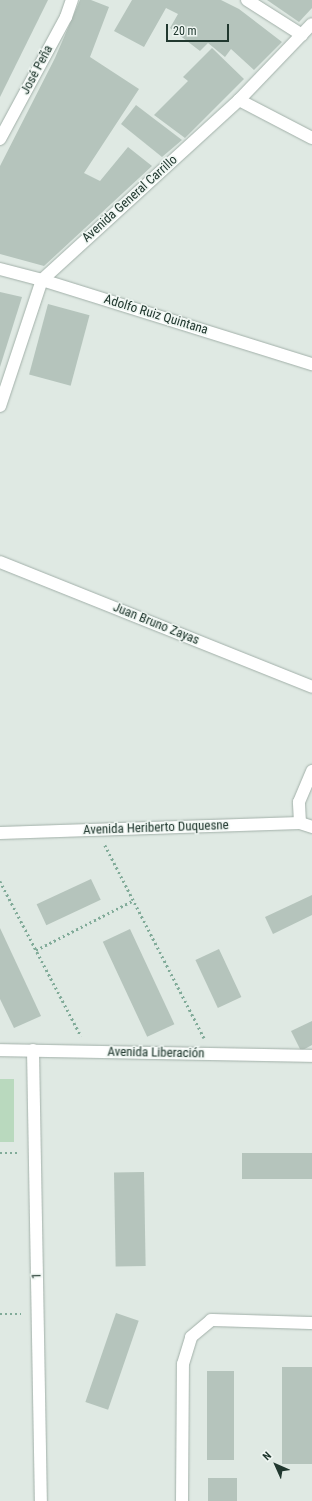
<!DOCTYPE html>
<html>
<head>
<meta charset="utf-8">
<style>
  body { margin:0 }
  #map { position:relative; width:312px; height:1501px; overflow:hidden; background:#dfe9e3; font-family:"Roboto Condensed",sans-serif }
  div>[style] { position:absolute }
  .green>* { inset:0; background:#b9d9be; transform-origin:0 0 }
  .building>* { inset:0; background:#b5c4bc; transform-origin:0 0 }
  .path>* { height:2.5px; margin-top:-1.25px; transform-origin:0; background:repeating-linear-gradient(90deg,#81ab99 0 2px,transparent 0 5px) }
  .roads { filter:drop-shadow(0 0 1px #a2b0a9) drop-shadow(0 0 1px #a2b0a9) }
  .minor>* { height:12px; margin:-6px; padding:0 6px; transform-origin:6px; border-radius:6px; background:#fff }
  .tertiary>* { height:12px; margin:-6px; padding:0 6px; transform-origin:6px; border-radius:6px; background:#fff }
  .secondary>* { height:12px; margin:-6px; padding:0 6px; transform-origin:6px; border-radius:6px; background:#fff }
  span { translate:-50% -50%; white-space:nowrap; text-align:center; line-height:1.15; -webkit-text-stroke:3px #eff6f2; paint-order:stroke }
  .street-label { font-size:13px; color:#21382f }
  .north { position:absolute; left:256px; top:1445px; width:40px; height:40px; -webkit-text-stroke:3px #eff6f2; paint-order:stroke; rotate:315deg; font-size:11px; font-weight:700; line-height:16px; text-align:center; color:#21382f }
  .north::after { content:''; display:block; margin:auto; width:14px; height:18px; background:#21382f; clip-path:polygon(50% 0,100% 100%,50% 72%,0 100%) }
  .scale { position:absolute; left:166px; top:24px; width:63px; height:18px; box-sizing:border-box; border:2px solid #21382f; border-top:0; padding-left:5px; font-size:12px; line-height:14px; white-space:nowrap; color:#21382f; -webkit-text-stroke:3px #eff6f2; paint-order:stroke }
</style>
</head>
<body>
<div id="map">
  <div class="green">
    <div style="left:14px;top:1079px;width:63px;height:14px;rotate:90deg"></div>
  </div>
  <div class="building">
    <div style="clip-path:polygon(0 0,48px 0,0 97px)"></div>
    <div style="clip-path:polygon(80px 0,91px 0,109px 7px,90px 57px,139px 89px,84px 173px,100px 181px,128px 147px,152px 166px,44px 266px,0 254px,0 166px,55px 58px)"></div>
    <div style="clip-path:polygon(132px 0,221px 0,239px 9px,282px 42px,254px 70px,231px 49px,225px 57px,208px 43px,200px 51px,170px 28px,178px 14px,166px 8px,144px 47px,114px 31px)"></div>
    <div style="clip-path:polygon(267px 0,312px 0,312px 8px,299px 22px)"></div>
    <div style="clip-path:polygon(212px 48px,244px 79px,185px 138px,154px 115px,188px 81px,183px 77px)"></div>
    <div style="clip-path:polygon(136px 105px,182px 140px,162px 157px,121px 124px)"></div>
    <div style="clip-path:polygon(0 292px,22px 297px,0 367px)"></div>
    <div style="left:48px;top:304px;width:43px;height:73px;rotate:15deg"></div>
    <div style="left:91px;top:879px;width:23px;height:60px;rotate:65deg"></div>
    <div style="clip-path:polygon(312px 895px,312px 915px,273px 934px,265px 917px)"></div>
    <div style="clip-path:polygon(0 928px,41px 1016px,14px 1028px,0 999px)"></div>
    <div style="left:130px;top:929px;width:105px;height:30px;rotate:65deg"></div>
    <div style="left:219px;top:949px;width:53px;height:26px;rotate:65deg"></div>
    <div style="clip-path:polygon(312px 1021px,312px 1045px,301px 1051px,291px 1031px)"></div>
    <div style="left:312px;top:1153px;width:26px;height:70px;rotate:90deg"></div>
    <div style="left:144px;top:1172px;width:94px;height:30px;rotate:89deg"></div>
    <div style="left:116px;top:1313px;width:24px;height:94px;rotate:19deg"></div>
    <div style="left:312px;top:1367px;width:97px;height:30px;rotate:90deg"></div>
    <div style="left:207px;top:1371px;width:27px;height:89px"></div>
    <div style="left:237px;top:1478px;width:23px;height:29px;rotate:90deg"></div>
  </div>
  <div class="path">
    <div style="left:105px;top:845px;width:217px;rotate:62.8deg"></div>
    <div style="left:0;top:881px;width:175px;rotate:62.4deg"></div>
    <div style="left:36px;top:950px;width:110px;rotate:-27deg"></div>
    <div style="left:0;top:1153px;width:19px"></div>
    <div style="left:0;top:1314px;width:21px"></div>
  </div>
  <div class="roads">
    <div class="minor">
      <div style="left:247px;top:0;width:65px;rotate:32.5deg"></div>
      <div style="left:239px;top:100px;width:82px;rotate:27.5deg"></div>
      <div style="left:0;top:139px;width:139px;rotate:-61.6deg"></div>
      <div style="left:66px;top:17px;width:18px;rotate:-71deg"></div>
      <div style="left:0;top:269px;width:43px;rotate:14.7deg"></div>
      <div style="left:42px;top:280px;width:283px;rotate:17.3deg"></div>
      <div style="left:0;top:562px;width:336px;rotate:21.8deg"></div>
      <div style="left:300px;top:823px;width:21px;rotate:-93deg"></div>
      <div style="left:299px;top:802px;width:34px;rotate:-67deg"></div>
      <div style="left:33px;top:1050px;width:451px;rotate:89deg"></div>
      <div style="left:182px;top:1501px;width:137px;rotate:-89.6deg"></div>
      <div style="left:183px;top:1364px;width:28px;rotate:-73deg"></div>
      <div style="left:191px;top:1337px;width:26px;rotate:-40deg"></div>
      <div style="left:211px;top:1320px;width:101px;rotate:1.7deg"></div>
    </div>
    <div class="tertiary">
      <div style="left:0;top:406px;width:133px;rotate:-71.6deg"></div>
      <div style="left:42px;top:280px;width:267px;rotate:-42.4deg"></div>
      <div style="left:239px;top:100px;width:105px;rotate:-46.2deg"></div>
      <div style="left:0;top:833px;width:300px;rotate:-1.9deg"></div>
      <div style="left:300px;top:823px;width:13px;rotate:18deg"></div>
    </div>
    <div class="secondary">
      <div style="left:0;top:1050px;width:312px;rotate:1.1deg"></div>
    </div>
  </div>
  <div class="street-label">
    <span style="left:37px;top:70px;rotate:-62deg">José Peña</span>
    <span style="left:130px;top:199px;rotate:-42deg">Avenida General Carrillo</span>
    <span style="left:156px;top:315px;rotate:17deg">Adolfo Ruiz Quintana</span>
    <span style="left:156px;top:624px;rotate:22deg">Juan Bruno Zayas</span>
    <span style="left:156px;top:828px;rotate:-2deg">Avenida Heriberto Duquesne</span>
    <span style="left:156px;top:1053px;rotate:1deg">Avenida Liberación</span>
    <span style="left:37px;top:1276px;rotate:-91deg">1</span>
  </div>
  <div class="north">N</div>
  <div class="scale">20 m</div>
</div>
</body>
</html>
